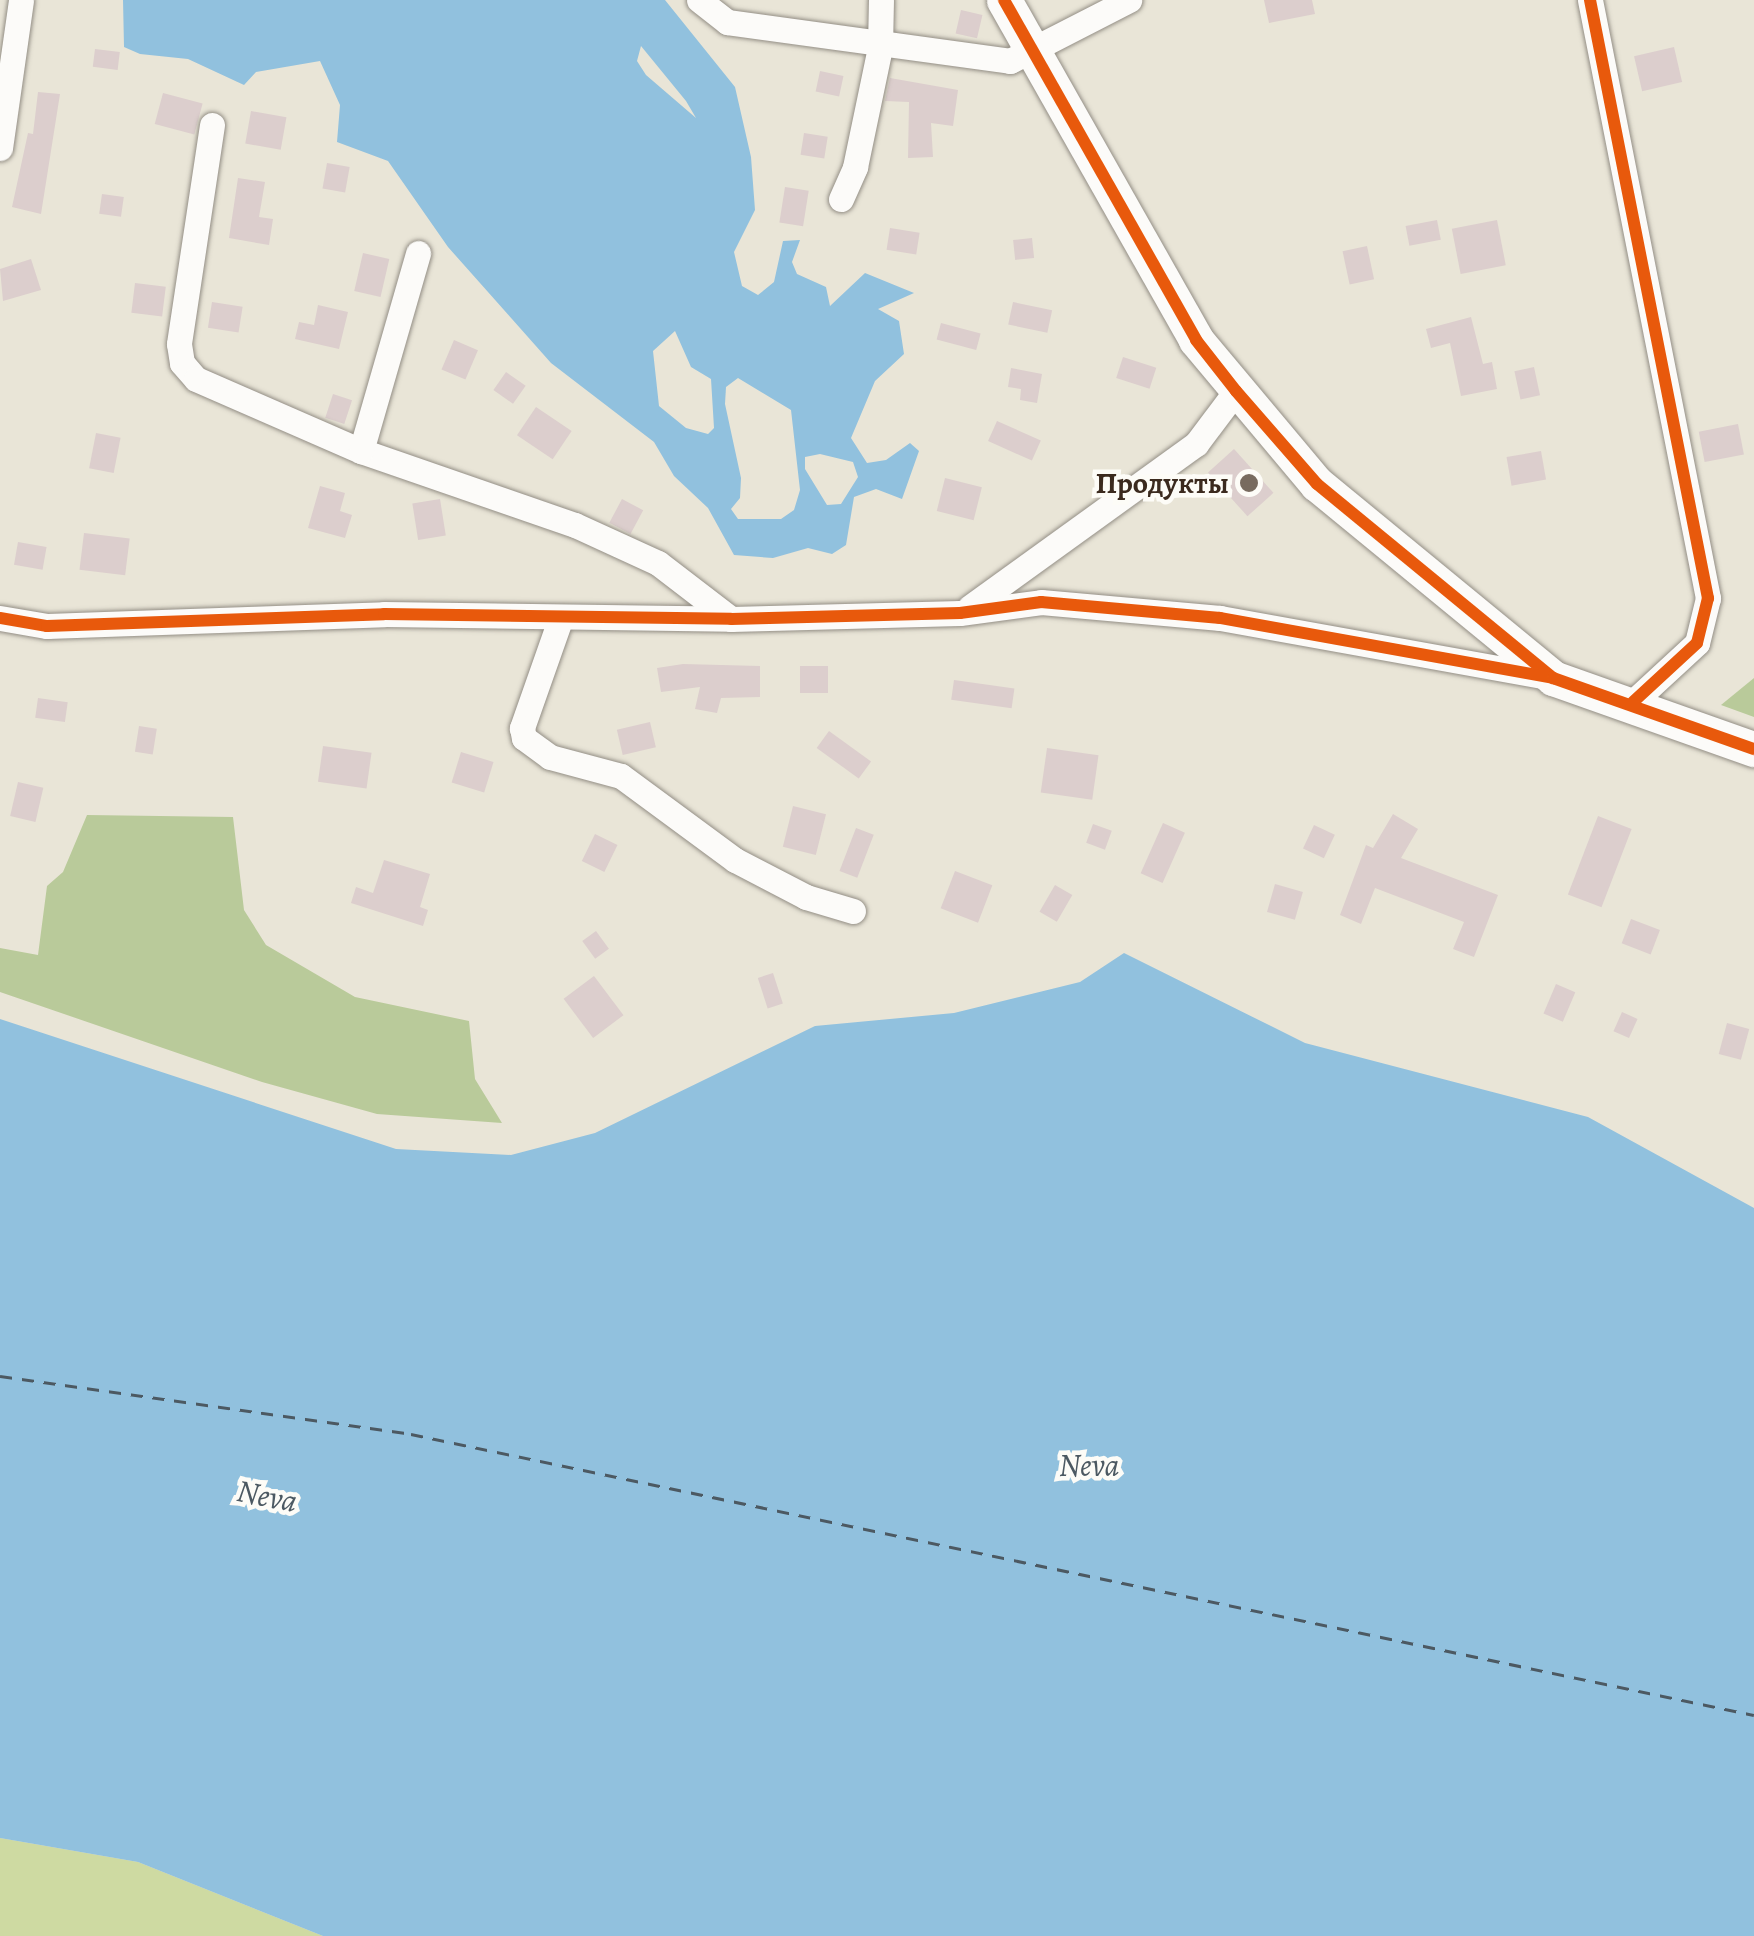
<!DOCTYPE html>
<html>
<head>
<meta charset="utf-8">
<style>
  body { margin:0 }
  #map { position:relative; width:1754px; height:1936px; overflow:hidden; background:#e9e5d7; font-family:Alegreya,serif }
  div>[style] { position:absolute }
  .green>* { inset:0; background:#cedaa2 }
  .forest>* { inset:0; background:#b9ca9a }
  .water>* { inset:0; background:#91c1de }
  .ferry>* { height:2.5px; margin-top:-1.25px; transform-origin:0; background:repeating-linear-gradient(90deg,#4c5962 0 12px,transparent 0 22px) }
  .building>* { inset:0; background:#dccecd; transform-origin:0 0 }
  .roads { filter:drop-shadow(0 0 2px #938e85) drop-shadow(0 0 2px #938e85) }
  .street>* { height:25px; margin:-12.5px; padding:0 12.5px; transform-origin:12.5px; border-radius:12.5px; background:#fcfbf9 }
  .secondary>* { height:35px; margin:-17.5px; padding:0 17.5px; transform-origin:17.5px; border-radius:17.5px; background:#fcfbf9 }
  .cycleway>* { height:12px; margin:-6px; padding:0 6px; transform-origin:6px; border-radius:6px; background:#e8590c }
  .dots>* { width:28px; height:28px; translate:-50% -50%; box-sizing:border-box; border:5px solid #fdfcf7; border-radius:50% }
  span { translate:-50% -50%; white-space:nowrap; text-align:center; line-height:1.15; -webkit-text-stroke:9px #fdfcf7; paint-order:stroke }
  .poi-label { font-size:30px; color:#3b2a1e; font-weight:700 }
  .right { translate:-100% -50%; text-align:right }
  .water-label { font-size:32px; color:#4c5962; font-style:italic }
</style>
</head>
<body>
<div id="map">
  <div class="green">
    <div style="clip-path:polygon(0 1838px,138px 1862px,323px 1936px,0 1936px)"></div>
  </div>
  <div class="forest">
    <div style="clip-path:polygon(1754px 678px,1754px 717px,1721px 705px)"></div>
    <div style="clip-path:polygon(87px 815px,233px 817px,244px 910px,266px 945px,355px 997px,469px 1021px,475px 1079px,502px 1123px,377px 1114px,262px 1082px,0 992px,0 948px,38px 955px,47px 886px,63px 872px)"></div>
  </div>
  <div class="water">
    <div style="clip-path:polygon(evenodd,123px 0,665px 0,735px 87px,751px 157px,755px 210px,734px 252px,742px 286px,758px 295px,774px 282px,783px 241px,800px 240px,792px 262px,797px 274px,826px 287px,830px 306px,865px 273px,914px 293px,878px 309px,899px 321px,904px 354px,875px 381px,851px 438px,867px 463px,886px 460px,910px 443px,919px 451px,902px 499px,876px 489px,854px 497px,846px 545px,832px 554px,808px 548px,773px 558px,734px 555px,708px 508px,674px 476px,654px 442px,551px 363px,448px 247px,388px 161px,337px 142px,340px 105px,320px 61px,256px 72px,244px 85px,188px 59px,140px 54px,124px 47px,123px 0,641px 46px,686px 101px,696px 118px,646px 75px,637px 61px,641px 46px,123px 0,675px 331px,691px 367px,711px 379px,714px 428px,708px 434px,686px 428px,659px 406px,653px 351px,675px 331px,123px 0,738px 378px,791px 410px,800px 490px,794px 510px,781px 519px,738px 519px,731px 509px,740px 498px,741px 478px,725px 404px,726px 387px,738px 378px,123px 0,820px 454px,853px 462px,858px 477px,841px 504px,827px 505px,805px 469px,805px 457px,820px 454px)"></div>
    <div style="clip-path:polygon(1124px 953px,1305px 1043px,1588px 1117px,1754px 1208px,1754px 1936px,323px 1936px,138px 1862px,0 1838px,0 1019px,396px 1149px,511px 1155px,595px 1133px,815px 1026px,954px 1013px,1080px 982px)"></div>
  </div>
  <div class="ferry">
    <div style="left:0;top:1376px;width:415px;rotate:8deg"></div>
    <div style="left:411px;top:1434px;width:1372px;rotate:11.82deg"></div>
  </div>
  <div class="building">
    <div style="clip-path:polygon(1264px 0,1312px 0,1315px 14px,1269px 23px)"></div>
    <div style="left:961px;top:10px;width:22px;height:24px;rotate:13deg"></div>
    <div style="left:1674px;top:47px;width:36px;height:41px;rotate:77deg"></div>
    <div style="left:95px;top:49px;width:25px;height:18px;rotate:7deg"></div>
    <div style="left:820px;top:71px;width:24px;height:21px;rotate:12deg"></div>
    <div style="clip-path:polygon(890px 78px,958px 90px,953px 126px,931px 123px,933px 157px,908px 158px,909px 102px,885px 101px)"></div>
    <div style="clip-path:polygon(38px 92px,60px 94px,41px 214px,12px 207px,28px 133px,33px 134px)"></div>
    <div style="left:163px;top:93px;width:41px;height:32px;rotate:15deg"></div>
    <div style="left:251px;top:111px;width:36px;height:33px;rotate:10deg"></div>
    <div style="left:804px;top:133px;width:24px;height:22px;rotate:9deg"></div>
    <div style="left:327px;top:163px;width:23px;height:26px;rotate:10deg"></div>
    <div style="clip-path:polygon(238px 178px,265px 182px,259px 217px,273px 219px,269px 245px,229px 238px)"></div>
    <div style="left:785px;top:187px;width:24px;height:36px;rotate:9deg"></div>
    <div style="left:102px;top:194px;width:22px;height:20px;rotate:8deg"></div>
    <div style="left:1437px;top:220px;width:20px;height:32px;rotate:79deg"></div>
    <div style="left:1497px;top:220px;width:46px;height:46px;rotate:79deg"></div>
    <div style="left:890px;top:228px;width:30px;height:22px;rotate:9deg"></div>
    <div style="left:1032px;top:238px;width:20px;height:19px;rotate:84deg"></div>
    <div style="left:1367px;top:246px;width:34px;height:25px;rotate:78deg"></div>
    <div style="left:363px;top:253px;width:27px;height:39px;rotate:13deg"></div>
    <div style="clip-path:polygon(31px 259px,41px 290px,3px 301px,0 269px)"></div>
    <div style="left:135px;top:283px;width:31px;height:30px;rotate:7deg"></div>
    <div style="left:212px;top:302px;width:31px;height:26px;rotate:9deg"></div>
    <div style="left:1013px;top:302px;width:40px;height:23px;rotate:12deg"></div>
    <div style="clip-path:polygon(318px 305px,348px 312px,339px 349px,295px 339px,299px 322px,314px 325px)"></div>
    <div style="clip-path:polygon(1471px 317px,1483px 364px,1492px 362px,1497px 389px,1461px 396px,1450px 343px,1431px 348px,1426px 329px)"></div>
    <div style="left:941px;top:323px;width:41px;height:17px;rotate:15deg"></div>
    <div style="left:454px;top:340px;width:26px;height:32px;rotate:23deg"></div>
    <div style="left:1123px;top:357px;width:35px;height:22px;rotate:18deg"></div>
    <div style="left:1534px;top:367px;width:29px;height:20px;rotate:78deg"></div>
    <div style="clip-path:polygon(1011px 368px,1042px 374px,1037px 403px,1020px 400px,1021px 389px,1008px 387px)"></div>
    <div style="left:506px;top:372px;width:24px;height:22px;rotate:35deg"></div>
    <div style="left:333px;top:394px;width:20px;height:25px;rotate:18deg"></div>
    <div style="left:536px;top:407px;width:43px;height:34px;rotate:34deg"></div>
    <div style="left:997px;top:421px;width:48px;height:22px;rotate:24deg"></div>
    <div style="left:1738px;top:424px;width:31px;height:40px;rotate:79deg"></div>
    <div style="left:96px;top:433px;width:25px;height:36px;rotate:11deg"></div>
    <div style="left:1234px;top:449px;width:59px;height:35px;rotate:48deg"></div>
    <div style="left:1541px;top:451px;width:29px;height:35px;rotate:80deg"></div>
    <div style="left:945px;top:478px;width:38px;height:34px;rotate:14deg"></div>
    <div style="clip-path:polygon(320px 486px,345px 493px,340px 511px,352px 515px,345px 538px,308px 528px)"></div>
    <div style="left:440px;top:499px;width:37px;height:28px;rotate:81deg"></div>
    <div style="left:622px;top:499px;width:24px;height:27px;rotate:28deg"></div>
    <div style="left:84px;top:533px;width:46px;height:37px;rotate:7deg"></div>
    <div style="left:18px;top:542px;width:29px;height:23px;rotate:10deg"></div>
    <div style="clip-path:polygon(683px 664px,760px 666px,760px 697px,721px 698px,717px 713px,695px 709px,700px 687px,661px 692px,657px 668px)"></div>
    <div style="left:800px;top:666px;width:28px;height:27px"></div>
    <div style="left:954px;top:680px;width:61px;height:20px;rotate:8deg"></div>
    <div style="left:38px;top:698px;width:30px;height:20px;rotate:8deg"></div>
    <div style="left:650px;top:722px;width:26px;height:34px;rotate:77deg"></div>
    <div style="left:139px;top:726px;width:18px;height:26px;rotate:9deg"></div>
    <div style="left:829px;top:731px;width:52px;height:21px;rotate:36deg"></div>
    <div style="left:323px;top:746px;width:49px;height:36px;rotate:8deg"></div>
    <div style="left:1047px;top:748px;width:52px;height:45px;rotate:8deg"></div>
    <div style="left:461px;top:752px;width:34px;height:32px;rotate:17deg"></div>
    <div style="left:18px;top:782px;width:26px;height:35px;rotate:13deg"></div>
    <div style="left:793px;top:806px;width:34px;height:42px;rotate:14deg"></div>
    <div style="clip-path:polygon(1393px 814px,1418px 829px,1401px 858px,1498px 895px,1474px 957px,1453px 949px,1464px 922px,1375px 888px,1361px 924px,1340px 915px,1366px 845px,1373px 848px)"></div>
    <div style="left:1598px;top:816px;width:36px;height:84px;rotate:21deg"></div>
    <div style="left:1163px;top:823px;width:24px;height:55px;rotate:24deg"></div>
    <div style="left:1093px;top:824px;width:20px;height:20px;rotate:20deg"></div>
    <div style="left:1314px;top:825px;width:23px;height:26px;rotate:25deg"></div>
    <div style="left:856px;top:828px;width:19px;height:46px;rotate:21deg"></div>
    <div style="left:595px;top:834px;width:25px;height:30px;rotate:26deg"></div>
    <div style="clip-path:polygon(384px 860px,430px 874px,420px 907px,428px 910px,423px 926px,351px 903px,356px 887px,373px 893px)"></div>
    <div style="left:955px;top:871px;width:40px;height:40px;rotate:21deg"></div>
    <div style="left:1275px;top:884px;width:29px;height:29px;rotate:16deg"></div>
    <div style="left:1055px;top:885px;width:20px;height:31px;rotate:30deg"></div>
    <div style="left:1631px;top:919px;width:31px;height:26px;rotate:21deg"></div>
    <div style="left:596px;top:931px;width:22px;height:17px;rotate:54deg"></div>
    <div style="left:773px;top:973px;width:32px;height:16px;rotate:72deg"></div>
    <div style="left:594px;top:976px;width:49px;height:38px;rotate:53deg"></div>
    <div style="left:1556px;top:984px;width:21px;height:32px;rotate:23deg"></div>
    <div style="left:1622px;top:1012px;width:17px;height:21px;rotate:24deg"></div>
    <div style="left:1727px;top:1023px;width:23px;height:32px;rotate:15deg"></div>
  </div>
  <div class="roads">
    <div class="street">
      <div style="left:699px;top:0;width:36px;rotate:38deg"></div>
      <div style="left:727px;top:22px;width:286px;rotate:7.8deg"></div>
      <div style="left:1010px;top:61px;width:134px;rotate:-27.1deg"></div>
      <div style="left:1590px;top:0;width:610px;rotate:78.84deg"></div>
      <div style="left:1708px;top:598px;width:46px;rotate:103.7deg"></div>
      <div style="left:1697px;top:643px;width:87px;rotate:137.3deg"></div>
      <div style="left:212px;top:125px;width:221px;rotate:98.6deg"></div>
      <div style="left:179px;top:344px;width:19px;rotate:81deg"></div>
      <div style="left:182px;top:363px;width:21px;rotate:49deg"></div>
      <div style="left:196px;top:379px;width:180px;rotate:23.6deg"></div>
      <div style="left:361px;top:451px;width:226px;rotate:19.1deg"></div>
      <div style="left:575px;top:525px;width:91px;rotate:24.6deg"></div>
      <div style="left:658px;top:563px;width:92px;rotate:37.5deg"></div>
      <div style="left:0;top:148px;width:149px;rotate:-81.9deg"></div>
      <div style="left:841px;top:199px;width:35px;rotate:-66deg"></div>
      <div style="left:855px;top:167px;width:123px;rotate:-78.2deg"></div>
      <div style="left:880px;top:47px;width:47px;rotate:-88.8deg"></div>
      <div style="left:361px;top:451px;width:206px;rotate:-73.9deg"></div>
      <div style="left:970px;top:607px;width:279px;rotate:-35.8deg"></div>
      <div style="left:1196px;top:444px;width:66px;rotate:-53deg"></div>
      <div style="left:561px;top:617px;width:118px;rotate:109.4deg"></div>
      <div style="left:522px;top:728px;width:10px;rotate:79deg"></div>
      <div style="left:524px;top:738px;width:32px;rotate:36deg"></div>
      <div style="left:550px;top:757px;width:73px;rotate:15deg"></div>
      <div style="left:621px;top:776px;width:142px;rotate:36.4deg"></div>
      <div style="left:735px;top:860px;width:80px;rotate:27.5deg"></div>
      <div style="left:806px;top:897px;width:49px;rotate:16.6deg"></div>
      <div style="left:0;top:618px;width:48px;rotate:9.7deg"></div>
      <div style="left:47px;top:626px;width:337px;rotate:-2deg"></div>
      <div style="left:384px;top:614px;width:347px;rotate:0.8deg"></div>
      <div style="left:731px;top:619px;width:229px;rotate:-1.5deg"></div>
      <div style="left:960px;top:613px;width:82px;rotate:-7.7deg"></div>
      <div style="left:1041px;top:602px;width:180px;rotate:5.1deg"></div>
      <div style="left:1220px;top:618px;width:333px;rotate:10.2deg"></div>
    </div>
    <div class="secondary">
      <div style="left:1004px;top:0;width:390px;rotate:60.5deg"></div>
      <div style="left:1196px;top:340px;width:188px;rotate:50deg"></div>
      <div style="left:1317px;top:484px;width:306px;rotate:39.4deg"></div>
      <div style="left:1553px;top:678px;width:213px;rotate:19.5deg"></div>
    </div>
  </div>
  <div class="cycleway">
    <div style="left:1004px;top:0;width:390px;rotate:60.5deg"></div>
    <div style="left:1196px;top:340px;width:65px;rotate:51.9deg"></div>
    <div style="left:1236px;top:391px;width:123px;rotate:48.9deg"></div>
    <div style="left:1317px;top:484px;width:306px;rotate:39.4deg"></div>
    <div style="left:1590px;top:0;width:610px;rotate:78.84deg"></div>
    <div style="left:1708px;top:598px;width:46px;rotate:103.7deg"></div>
    <div style="left:1697px;top:643px;width:87px;rotate:137.3deg"></div>
    <div style="left:0;top:618px;width:48px;rotate:9.7deg"></div>
    <div style="left:47px;top:626px;width:337px;rotate:-2deg"></div>
    <div style="left:384px;top:614px;width:347px;rotate:0.8deg"></div>
    <div style="left:731px;top:619px;width:229px;rotate:-1.5deg"></div>
    <div style="left:960px;top:613px;width:82px;rotate:-7.7deg"></div>
    <div style="left:1041px;top:602px;width:180px;rotate:5.1deg"></div>
    <div style="left:1220px;top:618px;width:338px;rotate:10.2deg"></div>
    <div style="left:1553px;top:678px;width:213px;rotate:19.5deg"></div>
  </div>
  <div class="dots">
    <div style="left:1249px;top:483px;background:#786b5f"></div>
  </div>
  <div class="poi-label">
    <span class="right" style="left:1229px;top:483px">Продукты</span>
  </div>
  <div class="water-label">
    <span style="left:1089px;top:1465px">Neva</span>
    <span style="left:267px;top:1496px;rotate:11deg">Neva</span>
  </div>
</div>
</body>
</html>
